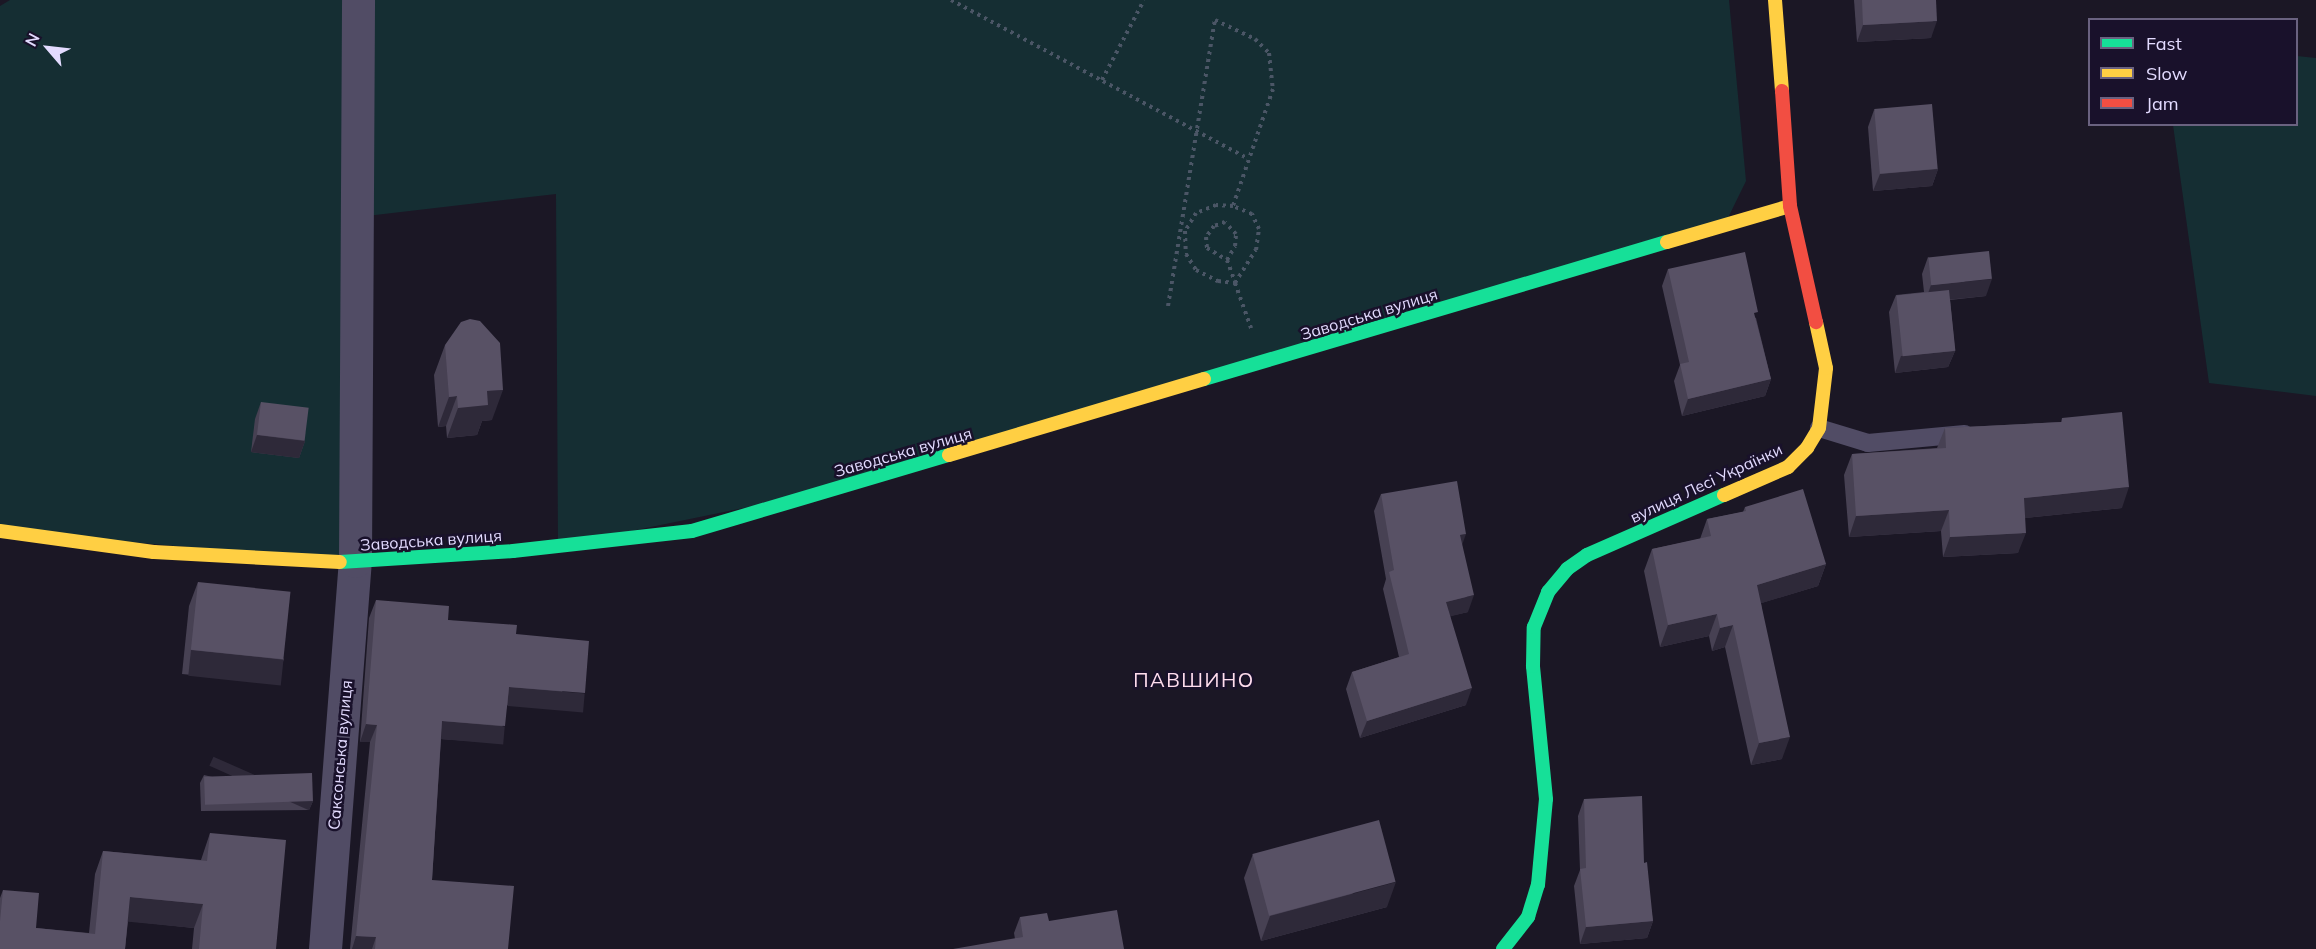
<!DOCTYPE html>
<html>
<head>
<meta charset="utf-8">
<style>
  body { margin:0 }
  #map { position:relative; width:2316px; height:949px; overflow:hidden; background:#1b1725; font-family:Mulish,sans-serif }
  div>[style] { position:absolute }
  .green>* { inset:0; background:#152e33 }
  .path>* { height:4px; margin-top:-2px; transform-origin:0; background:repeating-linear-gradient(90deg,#4b5666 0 3px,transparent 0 7.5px) }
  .lane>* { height:18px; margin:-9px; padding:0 9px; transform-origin:9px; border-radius:9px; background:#514c65 }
  .street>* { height:33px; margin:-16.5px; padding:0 16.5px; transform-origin:16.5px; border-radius:16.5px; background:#514c65 }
  .fast>* { height:14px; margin:-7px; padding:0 7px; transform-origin:7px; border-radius:7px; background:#16e098 }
  .slow>* { height:14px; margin:-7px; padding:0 7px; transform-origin:7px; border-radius:7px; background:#ffcf43 }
  .jam>* { height:14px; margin:-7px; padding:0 7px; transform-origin:7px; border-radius:7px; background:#f24e42 }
  .wall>* { inset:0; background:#474153 }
  .shaded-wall>* { inset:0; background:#2e2939; transform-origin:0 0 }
  .building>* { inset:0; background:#585165; transform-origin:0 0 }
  span { translate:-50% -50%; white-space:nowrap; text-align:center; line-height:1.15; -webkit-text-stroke:5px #19112b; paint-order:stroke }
  .street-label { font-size:16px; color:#e3dbff }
  .quarter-label { font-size:20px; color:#fde; letter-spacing:1.5px }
  .legend { position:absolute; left:2088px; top:18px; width:210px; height:108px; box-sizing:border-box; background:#19112b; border:2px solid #6a6280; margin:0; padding:8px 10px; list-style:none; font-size:18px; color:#e3dbff }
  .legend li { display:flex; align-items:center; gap:12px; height:30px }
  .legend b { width:30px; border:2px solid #6a6280 }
  .north { position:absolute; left:18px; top:18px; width:60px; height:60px; -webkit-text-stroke:4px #19112b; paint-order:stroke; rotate:298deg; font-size:16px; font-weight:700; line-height:24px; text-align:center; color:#e3dbff }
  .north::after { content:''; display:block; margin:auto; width:21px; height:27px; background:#e3dbff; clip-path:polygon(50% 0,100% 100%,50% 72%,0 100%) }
</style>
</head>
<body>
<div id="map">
  <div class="green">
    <div style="clip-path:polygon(10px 0,1729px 0,1746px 181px,1724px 226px,841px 488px,558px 546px,556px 194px,358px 217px,355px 561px,0 531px,0 6px)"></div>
    <div style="clip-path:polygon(2297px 56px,2316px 58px,2316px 396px,2209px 383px,2173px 125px,2296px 124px)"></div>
  </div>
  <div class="path">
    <div style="left:951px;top:0;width:336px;rotate:28.1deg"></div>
    <div style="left:1102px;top:80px;width:90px;rotate:-62.3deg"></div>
    <div style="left:1227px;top:260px;width:16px;rotate:-60deg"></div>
    <div style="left:1235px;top:246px;width:12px;rotate:-85deg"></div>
    <div style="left:1236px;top:234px;width:16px;rotate:-133deg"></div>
    <div style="left:1225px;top:222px;width:12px;rotate:160deg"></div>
    <div style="left:1214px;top:226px;width:14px;rotate:126deg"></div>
    <div style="left:1206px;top:237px;width:11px;rotate:85deg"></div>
    <div style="left:1207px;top:248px;width:23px;rotate:31deg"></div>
    <div style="left:1227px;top:260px;width:23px;rotate:70deg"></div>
    <div style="left:1235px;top:283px;width:39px;rotate:-58deg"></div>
    <div style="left:1256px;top:250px;width:21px;rotate:-82deg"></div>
    <div style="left:1259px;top:229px;width:17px;rotate:-115deg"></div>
    <div style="left:1252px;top:214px;width:21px;rotate:-157deg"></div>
    <div style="left:1233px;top:206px;width:17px;rotate:-177deg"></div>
    <div style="left:1216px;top:205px;width:22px;rotate:158deg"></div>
    <div style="left:1196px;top:213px;width:21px;rotate:121deg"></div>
    <div style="left:1185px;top:231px;width:23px;rotate:88deg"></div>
    <div style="left:1186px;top:254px;width:19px;rotate:58deg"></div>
    <div style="left:1196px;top:270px;width:25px;rotate:27deg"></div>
    <div style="left:1218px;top:281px;width:17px;rotate:7deg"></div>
    <div style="left:1235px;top:283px;width:48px;rotate:70.4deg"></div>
    <div style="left:1168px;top:306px;width:290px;rotate:-80.7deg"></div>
    <div style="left:1215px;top:20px;width:44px;rotate:25.4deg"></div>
    <div style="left:1255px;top:39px;width:20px;rotate:45deg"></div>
    <div style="left:1269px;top:53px;width:36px;rotate:84deg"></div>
    <div style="left:1273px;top:89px;width:124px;rotate:108.9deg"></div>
  </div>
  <div class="lane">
    <div style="left:1819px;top:428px;width:51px;rotate:17deg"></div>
    <div style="left:1868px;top:443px;width:97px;rotate:-5.3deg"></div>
  </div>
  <div class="street">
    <div style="left:325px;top:949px;width:389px;rotate:-85.6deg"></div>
    <div style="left:355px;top:561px;width:561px;rotate:-89.69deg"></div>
  </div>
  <div class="fast">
    <div style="left:1204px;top:379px;width:483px;rotate:-16.5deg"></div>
    <div style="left:340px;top:562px;width:173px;rotate:-3.6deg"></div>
    <div style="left:513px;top:551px;width:180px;rotate:-6.4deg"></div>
    <div style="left:692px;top:531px;width:268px;rotate:-16.5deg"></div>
    <div style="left:1503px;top:949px;width:41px;rotate:-52deg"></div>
    <div style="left:1528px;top:917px;width:34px;rotate:-73deg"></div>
    <div style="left:1538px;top:885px;width:86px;rotate:-84.7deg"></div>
    <div style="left:1546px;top:799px;width:134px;rotate:-95.6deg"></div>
    <div style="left:1533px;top:666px;width:39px;rotate:-89deg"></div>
    <div style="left:1534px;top:627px;width:38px;rotate:-68deg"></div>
    <div style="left:1548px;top:592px;width:30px;rotate:-50deg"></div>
    <div style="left:1567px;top:569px;width:24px;rotate:-35deg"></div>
    <div style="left:1587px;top:555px;width:150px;rotate:-23.7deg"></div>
  </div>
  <div class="slow">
    <div style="left:1775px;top:0;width:91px;rotate:85.6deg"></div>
    <div style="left:1667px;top:242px;width:128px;rotate:-16.3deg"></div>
    <div style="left:949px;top:455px;width:266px;rotate:-16.6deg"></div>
    <div style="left:1724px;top:495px;width:70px;rotate:-23.6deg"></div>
    <div style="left:1788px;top:467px;width:27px;rotate:-45deg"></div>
    <div style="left:1807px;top:448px;width:23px;rotate:-59deg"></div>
    <div style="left:1819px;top:428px;width:60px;rotate:-83.3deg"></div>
    <div style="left:1826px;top:368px;width:47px;rotate:-102.3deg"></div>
    <div style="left:0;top:531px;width:155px;rotate:7.8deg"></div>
    <div style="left:154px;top:552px;width:186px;rotate:3.1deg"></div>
  </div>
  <div class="jam">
    <div style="left:1782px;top:91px;width:115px;rotate:86deg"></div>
    <div style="left:1790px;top:206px;width:119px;rotate:77.4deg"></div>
  </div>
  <div class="wall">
    <div style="clip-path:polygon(1854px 0,1936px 0,1931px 38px,1857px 42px)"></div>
    <div style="clip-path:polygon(1874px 110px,1938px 169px,1932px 186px,1873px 191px,1868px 127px)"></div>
    <div style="clip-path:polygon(1928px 257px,1986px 296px,1950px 300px,1955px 351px,1948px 367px,1895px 373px,1889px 312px,1896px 295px,1924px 292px,1922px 274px)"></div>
    <div style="clip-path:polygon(1668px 269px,1756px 318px,1771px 379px,1765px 396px,1682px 416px,1674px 381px,1680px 365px,1662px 286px)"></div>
    <div style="clip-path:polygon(445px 345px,492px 420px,482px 421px,477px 435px,447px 438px,446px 426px,438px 427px,434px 375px)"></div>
    <div style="clip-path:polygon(261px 402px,305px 441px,299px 458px,251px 452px,255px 419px)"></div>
    <div style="clip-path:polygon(2062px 418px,2122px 508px,2025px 518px,2018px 553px,1943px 557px,1941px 531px,1849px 537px,1844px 475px,1852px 454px,1937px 448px,1945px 428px,2061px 422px)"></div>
    <div style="clip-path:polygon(1381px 494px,1462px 545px,1468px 612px,1450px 616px,1466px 705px,1360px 738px,1346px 689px,1352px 672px,1399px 657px,1383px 589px,1386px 579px,1374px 511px)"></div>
    <div style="clip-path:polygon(1745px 507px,1826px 564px,1818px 586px,1761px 603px,1782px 759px,1751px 765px,1725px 647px,1712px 651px,1709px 636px,1660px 647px,1644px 571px,1652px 549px,1700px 539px,1707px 519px,1743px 512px)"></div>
    <div style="clip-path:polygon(198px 582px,284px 659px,275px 683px,182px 674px,189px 606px)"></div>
    <div style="clip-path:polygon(376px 600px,448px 620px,516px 634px,578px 711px,507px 705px,499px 743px,441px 739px,432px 880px,508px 949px,350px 949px,370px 742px,360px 742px,369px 618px)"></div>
    <div style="clip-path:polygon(204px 775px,313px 801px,309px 810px,201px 811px,200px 783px)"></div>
    <div style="clip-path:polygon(1584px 799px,1644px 863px,1653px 921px,1647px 938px,1580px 944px,1574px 886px,1580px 870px,1578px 816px)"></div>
    <div style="clip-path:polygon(210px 833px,276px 949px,192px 949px,194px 928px,128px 921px,125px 949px,0 949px,0 898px,3px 890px,36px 928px,89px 933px,95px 874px,103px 851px,201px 860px)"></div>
    <div style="clip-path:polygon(1253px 854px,1387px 907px,1261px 941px,1244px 878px)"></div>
    <div style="clip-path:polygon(1020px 917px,1049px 921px,1124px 949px,1015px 939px,1014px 933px)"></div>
  </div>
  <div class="shaded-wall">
    <div style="clip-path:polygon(1937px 21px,1931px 38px,1857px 42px,1863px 25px)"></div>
    <div style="clip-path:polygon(1938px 169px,1932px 186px,1873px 191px,1880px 174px)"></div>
    <div style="clip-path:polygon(1992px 279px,1986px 296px,1925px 302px,1931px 285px)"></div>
    <div style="clip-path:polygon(1955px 351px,1948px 367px,1895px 373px,1901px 356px)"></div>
    <div style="clip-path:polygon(1771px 379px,1765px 396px,1682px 416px,1688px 399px)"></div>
    <div style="clip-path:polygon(503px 390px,492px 420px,482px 421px,477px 435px,447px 438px,458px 408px,487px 391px)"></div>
    <div style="clip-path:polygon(457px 396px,446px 426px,438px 427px,449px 397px)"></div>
    <div style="clip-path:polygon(257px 435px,305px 441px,299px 458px,251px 452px)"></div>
    <div style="clip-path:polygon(2129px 487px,2122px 508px,2016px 519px,2024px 498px)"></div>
    <div style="clip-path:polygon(1949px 510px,1941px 531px,1849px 537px,1856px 516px)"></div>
    <div style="clip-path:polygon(2026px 533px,2018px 553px,1943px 557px,1950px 537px)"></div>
    <div style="clip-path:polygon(1466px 534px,1460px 551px,1460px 535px)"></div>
    <div style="clip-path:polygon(1826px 564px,1818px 586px,1749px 607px,1757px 585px)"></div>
    <div style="clip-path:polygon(1474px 595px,1468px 612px,1440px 619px,1446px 602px)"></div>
    <div style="clip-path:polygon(1717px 614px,1709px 636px,1660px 647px,1668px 625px)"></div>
    <div style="clip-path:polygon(1733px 625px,1725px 647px,1712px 651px,1720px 628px)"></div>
    <div style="left:191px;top:650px;width:93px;height:26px;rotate:6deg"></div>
    <div style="left:509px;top:687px;width:76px;height:19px;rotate:5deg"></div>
    <div style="clip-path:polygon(1472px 688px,1466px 705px,1360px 738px,1367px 721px)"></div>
    <div style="left:442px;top:721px;width:63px;height:18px;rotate:5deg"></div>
    <div style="clip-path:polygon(366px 724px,377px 725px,370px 742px,360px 742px)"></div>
    <div style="clip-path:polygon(1790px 737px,1782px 759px,1751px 765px,1759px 743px)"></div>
    <div style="left:313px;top:801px;width:10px;height:109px;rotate:114deg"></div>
    <div style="clip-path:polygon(1396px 882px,1387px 907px,1261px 941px,1270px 916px)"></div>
    <div style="clip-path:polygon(130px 897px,203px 904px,194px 928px,121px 921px)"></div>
    <div style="clip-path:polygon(1653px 921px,1647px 938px,1580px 944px,1586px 927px)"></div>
    <div style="clip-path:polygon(356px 936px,376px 937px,372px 949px,352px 949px)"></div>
  </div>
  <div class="building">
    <div style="clip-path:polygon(1862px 0,1936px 0,1937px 21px,1863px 25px)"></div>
    <div style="left:1932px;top:104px;width:65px;height:58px;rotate:85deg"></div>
    <div style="left:1989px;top:251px;width:28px;height:61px;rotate:84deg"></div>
    <div style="clip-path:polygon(1745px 252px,1758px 312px,1754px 313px,1771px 379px,1688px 399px,1680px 364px,1689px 362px,1668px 269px)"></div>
    <div style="left:1949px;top:290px;width:61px;height:53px;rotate:84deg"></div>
    <div style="clip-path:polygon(470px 319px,480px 321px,500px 343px,503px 390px,487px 391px,488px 405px,458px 408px,457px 396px,449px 397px,445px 345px,461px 322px)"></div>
    <div style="left:261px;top:402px;width:48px;height:33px;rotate:7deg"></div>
    <div style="clip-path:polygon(2122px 412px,2129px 487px,2024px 498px,2026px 533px,1950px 537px,1949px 510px,1856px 516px,1852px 454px,1946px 448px,1945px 428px,2062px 422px,2062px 418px)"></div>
    <div style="clip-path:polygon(1457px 481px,1466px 534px,1460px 535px,1474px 595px,1446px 602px,1472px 688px,1367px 721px,1352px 672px,1409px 654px,1389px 572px,1394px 570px,1381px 494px)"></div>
    <div style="clip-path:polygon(1803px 489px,1826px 564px,1757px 585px,1790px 737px,1759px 743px,1733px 625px,1720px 628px,1717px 614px,1668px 625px,1652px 549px,1711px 536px,1707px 519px,1746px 511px,1745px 507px)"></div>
    <div style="left:198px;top:582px;width:93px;height:68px;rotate:6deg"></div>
    <div style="clip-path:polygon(376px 600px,449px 606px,448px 620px,517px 625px,516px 634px,589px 641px,585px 693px,509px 687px,505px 726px,442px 721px,432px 880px,514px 886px,508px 949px,375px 949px,376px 937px,356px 936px,377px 725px,366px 724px)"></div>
    <div style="left:312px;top:773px;width:28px;height:108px;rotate:88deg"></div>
    <div style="clip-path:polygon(1642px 796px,1644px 863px,1647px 862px,1653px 921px,1586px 927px,1580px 869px,1586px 868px,1584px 799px)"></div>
    <div style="left:1379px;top:820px;width:64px;height:131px;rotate:75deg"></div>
    <div style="clip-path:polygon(210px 833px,286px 840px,276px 949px,199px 949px,203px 904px,130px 897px,125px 949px,0 949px,0 921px,3px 890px,39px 893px,36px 928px,95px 934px,103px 851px,207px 861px)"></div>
    <div style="clip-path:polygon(1117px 910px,1124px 949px,953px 949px,1023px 937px,1020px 917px,1047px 913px,1049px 921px)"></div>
  </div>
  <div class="street-label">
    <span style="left:1369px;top:314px;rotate:-17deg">Заводська вулиця</span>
    <span style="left:903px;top:452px;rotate:-16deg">Заводська вулиця</span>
    <span style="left:1706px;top:483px;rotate:-25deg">вулиця Лесі Українки</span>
    <span style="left:431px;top:540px;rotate:-4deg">Заводська вулиця</span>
    <span style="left:340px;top:755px;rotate:-85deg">Саксонська вулиця</span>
  </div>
  <div class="quarter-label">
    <span style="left:1194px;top:679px">ПАВШИНО</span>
  </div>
  <ul class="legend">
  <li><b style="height:8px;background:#16e098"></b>Fast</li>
  <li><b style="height:8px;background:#ffcf43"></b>Slow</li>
  <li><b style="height:8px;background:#f24e42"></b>Jam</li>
  </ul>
  <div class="north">N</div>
</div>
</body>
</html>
